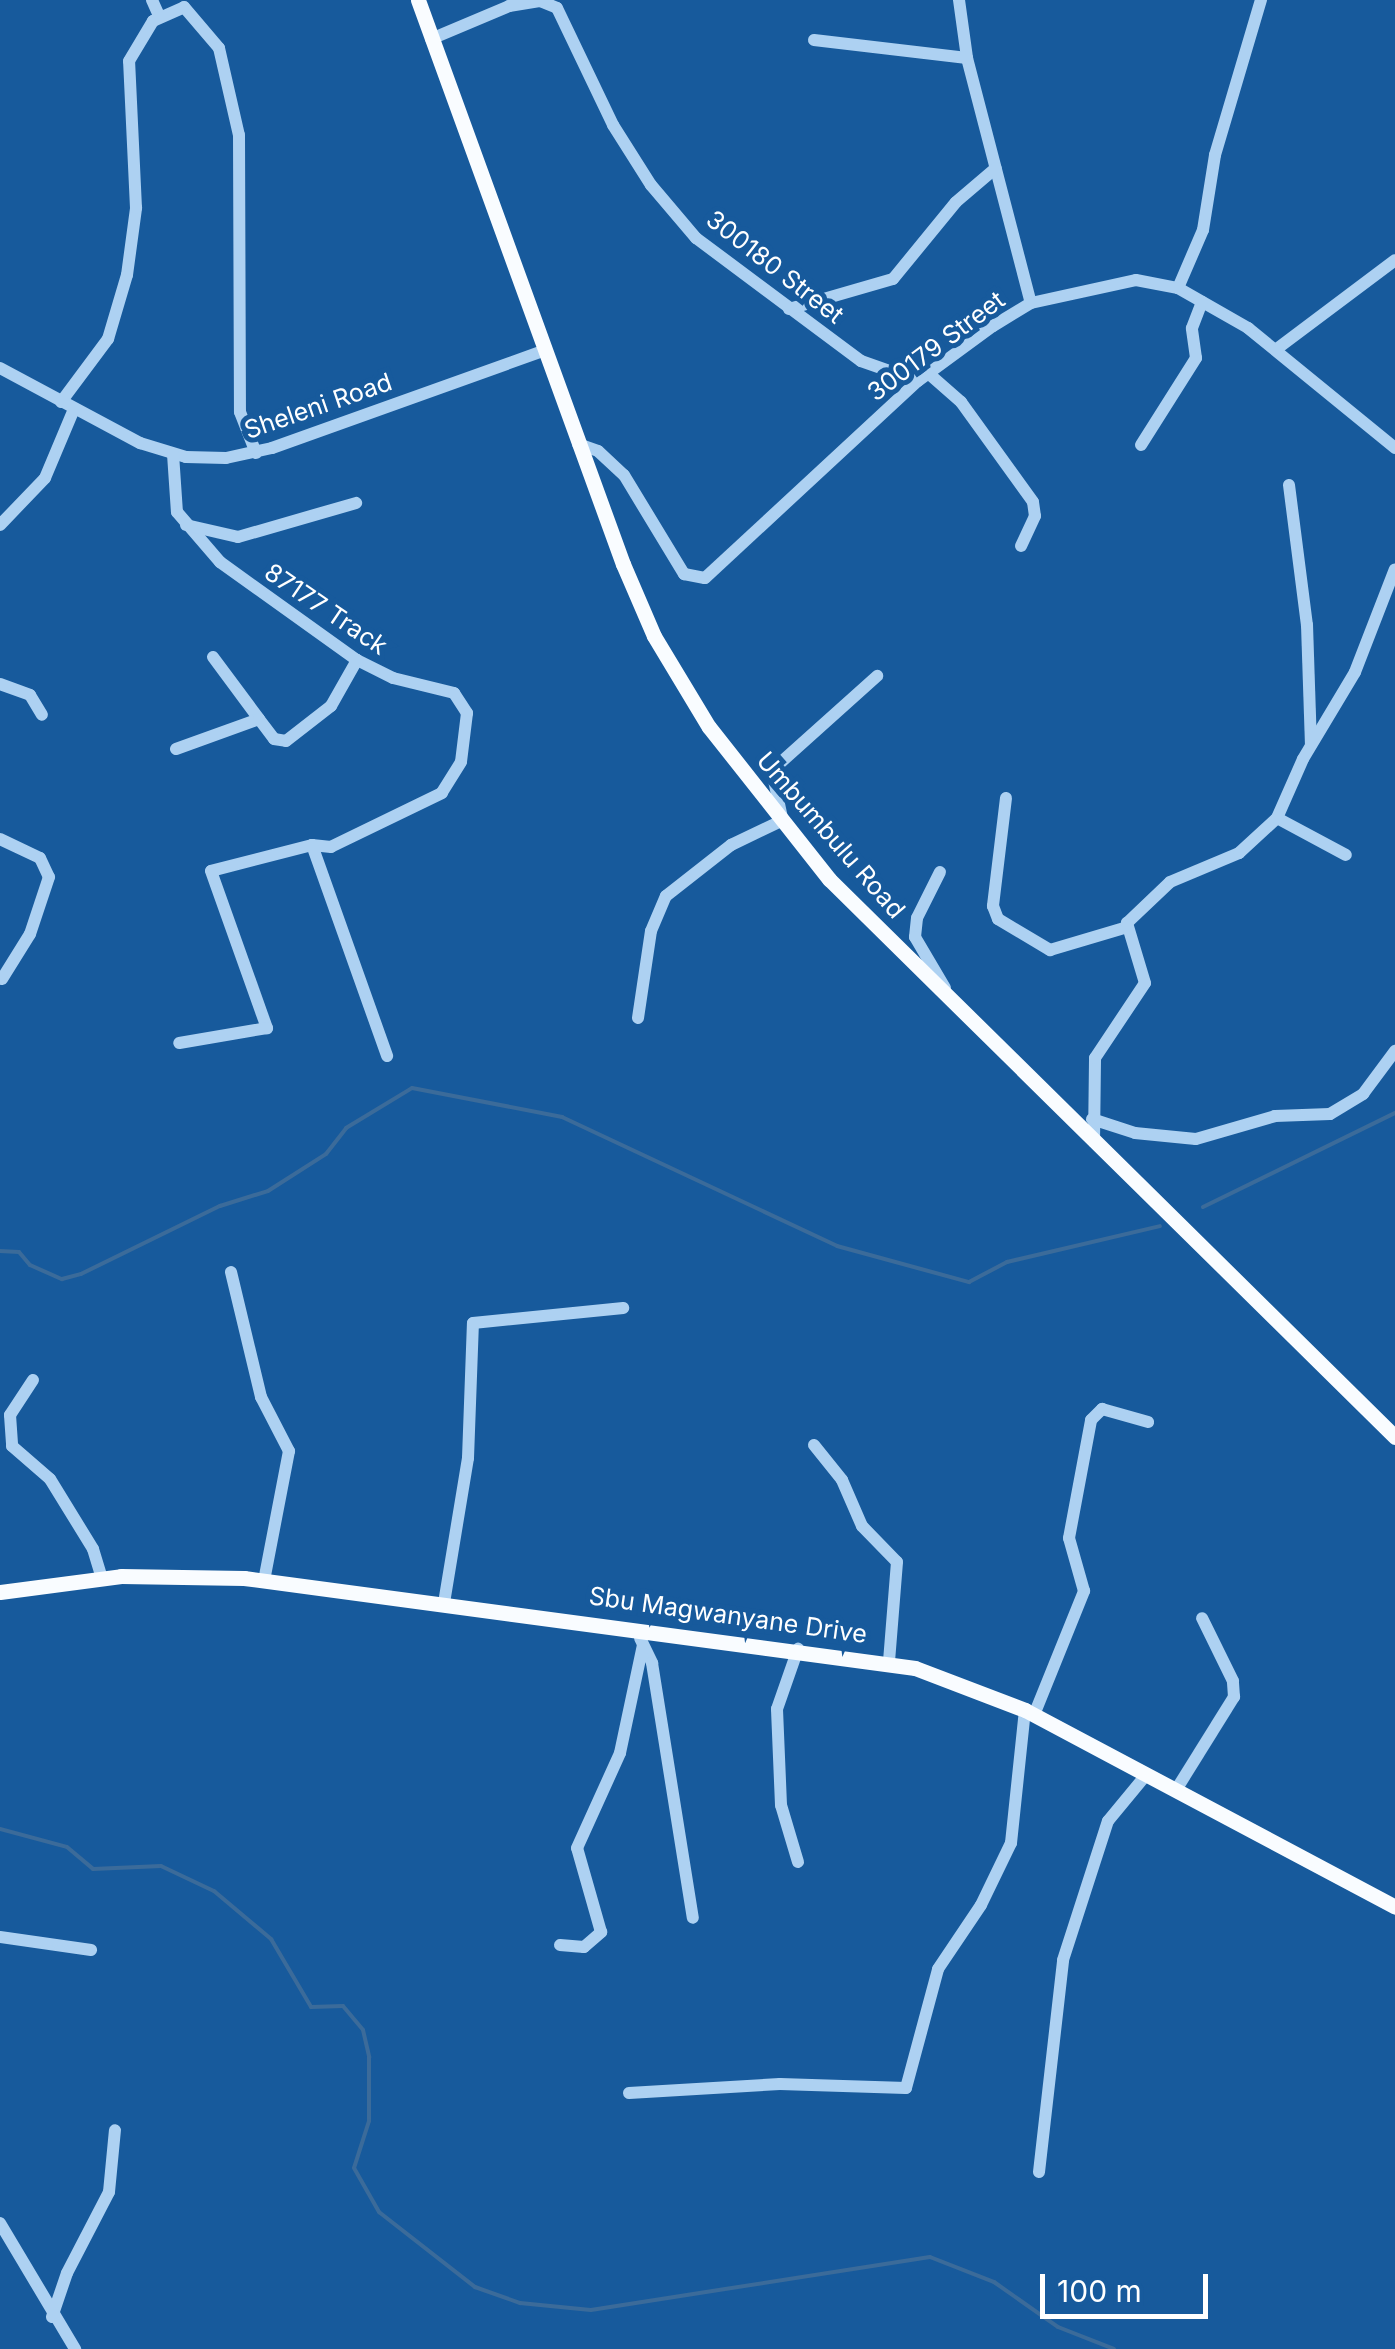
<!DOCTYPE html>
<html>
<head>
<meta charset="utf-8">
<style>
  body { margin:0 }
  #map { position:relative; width:1395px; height:2349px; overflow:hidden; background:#175a9c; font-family:Inter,sans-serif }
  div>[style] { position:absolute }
  .stream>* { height:4px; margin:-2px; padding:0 2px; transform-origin:2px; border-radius:2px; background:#3b6b9a }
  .minor>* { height:12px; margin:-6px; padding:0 6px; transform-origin:6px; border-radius:6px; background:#add1f2 }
  .major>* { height:15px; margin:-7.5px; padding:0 7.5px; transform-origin:7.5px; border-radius:7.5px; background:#f9fcff }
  span { translate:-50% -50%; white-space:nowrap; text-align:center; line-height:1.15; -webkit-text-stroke:10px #175a9c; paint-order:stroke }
  .street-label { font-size:25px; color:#fff }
  .scale { position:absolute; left:1040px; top:2274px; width:168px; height:45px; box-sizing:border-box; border:5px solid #fff; border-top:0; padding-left:12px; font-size:30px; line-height:35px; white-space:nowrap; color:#fff; -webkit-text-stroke:8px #175a9c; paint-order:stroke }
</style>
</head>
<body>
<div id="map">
  <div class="stream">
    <div style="left:1203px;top:1207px;width:214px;rotate:-26.1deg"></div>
    <div style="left:0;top:1251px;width:19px;rotate:3deg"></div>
    <div style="left:19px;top:1252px;width:17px;rotate:50deg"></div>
    <div style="left:30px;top:1265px;width:35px;rotate:24deg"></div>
    <div style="left:62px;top:1279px;width:20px;rotate:-15deg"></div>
    <div style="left:81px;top:1274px;width:155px;rotate:-26.1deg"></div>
    <div style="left:220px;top:1206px;width:50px;rotate:-17.4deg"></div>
    <div style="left:268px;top:1191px;width:69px;rotate:-32.5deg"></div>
    <div style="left:326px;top:1154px;width:33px;rotate:-52deg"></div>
    <div style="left:346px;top:1128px;width:77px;rotate:-31.2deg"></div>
    <div style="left:412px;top:1088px;width:153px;rotate:10.9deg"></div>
    <div style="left:562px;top:1117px;width:304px;rotate:25.1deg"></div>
    <div style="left:837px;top:1246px;width:137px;rotate:15.3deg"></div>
    <div style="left:969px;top:1282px;width:43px;rotate:-27.8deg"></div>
    <div style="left:1007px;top:1262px;width:157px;rotate:-13.2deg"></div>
    <div style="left:0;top:1829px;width:69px;rotate:15deg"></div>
    <div style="left:67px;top:1847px;width:34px;rotate:40deg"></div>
    <div style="left:93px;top:1869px;width:68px;rotate:-2.5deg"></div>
    <div style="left:161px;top:1866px;width:59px;rotate:25.3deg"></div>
    <div style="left:214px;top:1891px;width:75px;rotate:40.1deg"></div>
    <div style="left:271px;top:1939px;width:79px;rotate:59.5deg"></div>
    <div style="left:311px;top:2007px;width:32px;rotate:-2deg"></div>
    <div style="left:343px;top:2006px;width:31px;rotate:50deg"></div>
    <div style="left:363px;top:2030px;width:28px;rotate:77deg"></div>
    <div style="left:369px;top:2057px;width:64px;rotate:90deg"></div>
    <div style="left:369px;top:2121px;width:49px;rotate:107.7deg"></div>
    <div style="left:354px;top:2168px;width:51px;rotate:60.4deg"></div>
    <div style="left:379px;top:2212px;width:122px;rotate:38deg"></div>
    <div style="left:475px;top:2287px;width:48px;rotate:19.6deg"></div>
    <div style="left:520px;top:2303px;width:71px;rotate:5.6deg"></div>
    <div style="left:591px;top:2310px;width:343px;rotate:-8.9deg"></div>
    <div style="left:930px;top:2257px;width:69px;rotate:21.3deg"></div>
    <div style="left:994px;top:2282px;width:78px;rotate:35.1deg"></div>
    <div style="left:1058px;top:2327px;width:60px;rotate:21.4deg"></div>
  </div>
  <div class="minor">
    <div style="left:152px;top:0;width:17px;rotate:66deg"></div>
    <div style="left:959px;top:0;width:59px;rotate:82.1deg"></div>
    <div style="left:967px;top:58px;width:253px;rotate:75.4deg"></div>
    <div style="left:431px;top:39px;width:85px;rotate:-22.9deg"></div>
    <div style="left:509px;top:6px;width:31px;rotate:-9deg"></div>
    <div style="left:540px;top:1px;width:18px;rotate:22deg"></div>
    <div style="left:557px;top:8px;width:130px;rotate:64.4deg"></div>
    <div style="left:613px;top:125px;width:71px;rotate:57.7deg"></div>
    <div style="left:651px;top:185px;width:70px;rotate:49.7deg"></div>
    <div style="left:696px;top:238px;width:206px;rotate:36.7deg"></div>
    <div style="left:861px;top:361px;width:60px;rotate:19.3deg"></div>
    <div style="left:814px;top:40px;width:154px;rotate:6.7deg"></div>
    <div style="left:1178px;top:288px;width:63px;rotate:-66.7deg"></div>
    <div style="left:1203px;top:230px;width:76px;rotate:-80.9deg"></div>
    <div style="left:1215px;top:155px;width:162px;rotate:-73.5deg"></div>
    <div style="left:789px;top:309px;width:108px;rotate:-16.1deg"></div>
    <div style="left:893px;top:279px;width:99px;rotate:-50.7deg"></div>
    <div style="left:956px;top:202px;width:52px;rotate:-40.4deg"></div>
    <div style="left:1278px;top:348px;width:146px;rotate:-36.9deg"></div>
    <div style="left:0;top:368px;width:159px;rotate:28.2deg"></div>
    <div style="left:140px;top:443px;width:48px;rotate:16.9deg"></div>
    <div style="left:186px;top:457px;width:40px;rotate:1.4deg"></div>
    <div style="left:226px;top:458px;width:47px;rotate:-12.3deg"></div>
    <div style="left:272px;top:448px;width:288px;rotate:-19.7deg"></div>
    <div style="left:928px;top:373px;width:44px;rotate:41.3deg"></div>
    <div style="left:961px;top:402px;width:123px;rotate:54.2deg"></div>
    <div style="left:1033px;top:502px;width:14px;rotate:82deg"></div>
    <div style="left:1035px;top:516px;width:33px;rotate:115deg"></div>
    <div style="left:61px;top:402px;width:79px;rotate:-53.3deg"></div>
    <div style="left:108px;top:339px;width:67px;rotate:-73.5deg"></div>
    <div style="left:127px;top:275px;width:68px;rotate:-82.3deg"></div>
    <div style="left:136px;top:208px;width:147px;rotate:-92.7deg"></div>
    <div style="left:129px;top:61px;width:47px;rotate:-59deg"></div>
    <div style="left:153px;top:21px;width:34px;rotate:-24deg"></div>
    <div style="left:184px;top:7px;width:54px;rotate:49.5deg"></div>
    <div style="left:219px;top:48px;width:89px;rotate:77.1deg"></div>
    <div style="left:239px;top:135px;width:277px;rotate:89.8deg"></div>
    <div style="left:240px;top:412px;width:44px;rotate:68.7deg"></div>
    <div style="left:578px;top:444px;width:21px;rotate:19deg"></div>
    <div style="left:598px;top:451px;width:35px;rotate:43deg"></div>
    <div style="left:624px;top:475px;width:116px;rotate:58.8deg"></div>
    <div style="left:684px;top:574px;width:21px;rotate:11deg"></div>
    <div style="left:705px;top:578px;width:290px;rotate:-42.8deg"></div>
    <div style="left:918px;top:381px;width:93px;rotate:-36.3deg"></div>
    <div style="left:993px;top:326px;width:44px;rotate:-31.2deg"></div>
    <div style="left:1031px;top:303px;width:107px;rotate:-12.4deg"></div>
    <div style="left:1136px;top:280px;width:43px;rotate:10.8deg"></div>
    <div style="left:1178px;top:288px;width:81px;rotate:29.7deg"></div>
    <div style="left:1248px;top:328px;width:190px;rotate:39.2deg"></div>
    <div style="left:1141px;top:445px;width:103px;rotate:-57.7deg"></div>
    <div style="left:1196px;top:358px;width:30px;rotate:-98deg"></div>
    <div style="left:1192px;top:328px;width:28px;rotate:-69deg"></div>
    <div style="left:173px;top:454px;width:58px;rotate:86.1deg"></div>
    <div style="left:177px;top:512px;width:66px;rotate:49.3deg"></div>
    <div style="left:220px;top:562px;width:168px;rotate:35.6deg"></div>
    <div style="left:357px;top:660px;width:40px;rotate:26.6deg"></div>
    <div style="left:393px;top:678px;width:63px;rotate:13.8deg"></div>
    <div style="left:454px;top:693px;width:24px;rotate:57deg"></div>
    <div style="left:467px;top:713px;width:49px;rotate:97deg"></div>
    <div style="left:461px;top:762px;width:36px;rotate:122deg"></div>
    <div style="left:442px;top:793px;width:123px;rotate:154.1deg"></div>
    <div style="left:331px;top:847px;width:19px;rotate:-174deg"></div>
    <div style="left:312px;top:845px;width:104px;rotate:165.6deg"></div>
    <div style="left:211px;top:871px;width:167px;rotate:70.4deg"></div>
    <div style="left:267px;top:1028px;width:89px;rotate:170.3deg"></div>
    <div style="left:1289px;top:485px;width:141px;rotate:82.7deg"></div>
    <div style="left:1307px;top:625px;width:119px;rotate:88.1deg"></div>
    <div style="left:0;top:525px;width:65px;rotate:-46.2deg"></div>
    <div style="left:45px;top:478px;width:75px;rotate:-67.2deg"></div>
    <div style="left:186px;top:525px;width:53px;rotate:13deg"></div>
    <div style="left:238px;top:537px;width:123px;rotate:-16.1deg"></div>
    <div style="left:213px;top:657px;width:77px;rotate:53.4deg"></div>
    <div style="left:0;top:684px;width:32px;rotate:20deg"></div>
    <div style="left:30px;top:695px;width:23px;rotate:59deg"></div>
    <div style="left:176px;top:749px;width:88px;rotate:-19.9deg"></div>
    <div style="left:259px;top:719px;width:25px;rotate:53deg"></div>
    <div style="left:274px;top:739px;width:12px;rotate:9deg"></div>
    <div style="left:286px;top:741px;width:57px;rotate:-37.9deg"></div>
    <div style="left:331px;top:706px;width:53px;rotate:-60.5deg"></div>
    <div style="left:1006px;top:798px;width:109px;rotate:96.9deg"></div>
    <div style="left:993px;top:906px;width:14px;rotate:69deg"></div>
    <div style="left:998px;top:919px;width:61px;rotate:30.8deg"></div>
    <div style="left:1050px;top:950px;width:80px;rotate:-16.6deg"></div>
    <div style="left:782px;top:818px;width:39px;rotate:-102deg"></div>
    <div style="left:774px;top:780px;width:17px;rotate:-73deg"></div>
    <div style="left:779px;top:764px;width:132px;rotate:-41.9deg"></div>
    <div style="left:1277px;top:818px;width:78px;rotate:28.2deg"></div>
    <div style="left:0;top:839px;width:44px;rotate:25.4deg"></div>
    <div style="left:40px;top:858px;width:21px;rotate:65deg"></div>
    <div style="left:49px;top:877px;width:60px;rotate:108.4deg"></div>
    <div style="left:30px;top:934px;width:53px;rotate:121.9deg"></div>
    <div style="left:312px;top:845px;width:224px;rotate:70.4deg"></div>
    <div style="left:940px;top:872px;width:51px;rotate:116.6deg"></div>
    <div style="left:917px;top:918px;width:19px;rotate:96deg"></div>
    <div style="left:915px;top:937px;width:59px;rotate:59.5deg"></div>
    <div style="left:638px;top:1018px;width:88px;rotate:-81.5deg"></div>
    <div style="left:651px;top:931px;width:38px;rotate:-67deg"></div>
    <div style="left:666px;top:896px;width:83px;rotate:-38.1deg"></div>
    <div style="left:731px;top:845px;width:53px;rotate:-25.6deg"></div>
    <div style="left:1092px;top:1119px;width:45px;rotate:18deg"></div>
    <div style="left:1135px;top:1133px;width:61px;rotate:5.6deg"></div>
    <div style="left:1196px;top:1139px;width:82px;rotate:-16.2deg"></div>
    <div style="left:1275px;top:1116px;width:55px;rotate:-2.1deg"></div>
    <div style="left:1330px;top:1114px;width:39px;rotate:-31deg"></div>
    <div style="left:1363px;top:1094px;width:54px;rotate:-53.3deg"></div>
    <div style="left:1094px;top:1142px;width:84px;rotate:-89.3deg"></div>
    <div style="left:1095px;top:1058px;width:90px;rotate:-56.3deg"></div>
    <div style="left:1145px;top:983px;width:63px;rotate:-106.7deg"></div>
    <div style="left:1127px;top:923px;width:59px;rotate:-43.6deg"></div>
    <div style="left:1170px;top:882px;width:75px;rotate:-22.8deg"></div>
    <div style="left:1239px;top:853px;width:52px;rotate:-42.6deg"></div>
    <div style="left:1277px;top:818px;width:64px;rotate:-66.2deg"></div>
    <div style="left:1303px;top:759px;width:101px;rotate:-59.1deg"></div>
    <div style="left:1355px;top:672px;width:110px;rotate:-68.8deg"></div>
    <div style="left:231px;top:1272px;width:129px;rotate:76.5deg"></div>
    <div style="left:261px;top:1397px;width:61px;rotate:62.6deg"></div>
    <div style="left:289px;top:1451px;width:132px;rotate:100.9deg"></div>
    <div style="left:33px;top:1380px;width:42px;rotate:123.3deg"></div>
    <div style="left:10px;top:1415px;width:31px;rotate:86deg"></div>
    <div style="left:12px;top:1446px;width:50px;rotate:41deg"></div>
    <div style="left:50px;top:1479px;width:82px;rotate:58.4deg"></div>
    <div style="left:93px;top:1549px;width:30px;rotate:73deg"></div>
    <div style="left:814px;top:1445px;width:45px;rotate:51.3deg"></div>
    <div style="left:842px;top:1480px;width:50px;rotate:66.5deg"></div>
    <div style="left:862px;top:1526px;width:50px;rotate:45.8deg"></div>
    <div style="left:897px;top:1562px;width:100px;rotate:94.6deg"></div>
    <div style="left:444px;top:1603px;width:147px;rotate:-80.6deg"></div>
    <div style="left:468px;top:1458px;width:135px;rotate:-87.9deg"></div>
    <div style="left:473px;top:1323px;width:151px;rotate:-5.7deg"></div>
    <div style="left:640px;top:1638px;width:28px;rotate:64deg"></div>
    <div style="left:652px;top:1663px;width:258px;rotate:80.9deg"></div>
    <div style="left:1034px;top:1715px;width:134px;rotate:-68deg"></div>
    <div style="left:1084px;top:1591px;width:55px;rotate:-105.8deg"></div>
    <div style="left:1069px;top:1538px;width:120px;rotate:-79.4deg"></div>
    <div style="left:1091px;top:1420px;width:16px;rotate:-45deg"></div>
    <div style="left:1102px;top:1409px;width:48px;rotate:15.8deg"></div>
    <div style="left:1176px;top:1790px;width:110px;rotate:-58.1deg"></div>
    <div style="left:1234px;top:1697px;width:16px;rotate:-94deg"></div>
    <div style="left:1233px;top:1681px;width:70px;rotate:-116.2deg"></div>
    <div style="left:798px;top:1862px;width:59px;rotate:-106.6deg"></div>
    <div style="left:781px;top:1805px;width:96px;rotate:-92.4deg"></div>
    <div style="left:777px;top:1709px;width:64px;rotate:-70.7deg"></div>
    <div style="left:0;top:1937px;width:92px;rotate:8.1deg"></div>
    <div style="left:560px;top:1945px;width:24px;rotate:5deg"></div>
    <div style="left:584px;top:1947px;width:23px;rotate:-41deg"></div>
    <div style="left:601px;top:1932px;width:87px;rotate:-105.9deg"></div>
    <div style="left:577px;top:1848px;width:104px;rotate:-65.6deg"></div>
    <div style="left:620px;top:1753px;width:110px;rotate:-78deg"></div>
    <div style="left:629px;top:2093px;width:151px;rotate:-3.4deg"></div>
    <div style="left:780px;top:2084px;width:126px;rotate:1.8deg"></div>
    <div style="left:906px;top:2088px;width:123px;rotate:-74.9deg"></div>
    <div style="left:938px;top:1969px;width:77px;rotate:-56.1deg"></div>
    <div style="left:981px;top:1905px;width:69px;rotate:-64.2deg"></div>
    <div style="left:1011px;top:1843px;width:134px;rotate:-84deg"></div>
    <div style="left:1039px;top:2172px;width:213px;rotate:-83.5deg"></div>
    <div style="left:1063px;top:1960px;width:146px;rotate:-72.1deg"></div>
    <div style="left:1108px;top:1821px;width:60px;rotate:-50.4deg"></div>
    <div style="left:0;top:2223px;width:147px;rotate:59.2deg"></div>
    <div style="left:52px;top:2317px;width:46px;rotate:-71.2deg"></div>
    <div style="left:67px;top:2273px;width:91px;rotate:-62.6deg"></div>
    <div style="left:109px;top:2192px;width:62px;rotate:-84.5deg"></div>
  </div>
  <div class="major">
    <div style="left:418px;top:0;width:600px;rotate:70.03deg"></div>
    <div style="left:623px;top:564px;width:78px;rotate:66.7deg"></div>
    <div style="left:654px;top:636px;width:106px;rotate:58.9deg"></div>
    <div style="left:709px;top:727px;width:194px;rotate:51.7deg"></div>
    <div style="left:829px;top:879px;width:795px;rotate:44.59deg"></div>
    <div style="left:0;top:1592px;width:122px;rotate:-7.5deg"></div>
    <div style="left:121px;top:1576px;width:123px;rotate:0.9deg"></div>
    <div style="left:244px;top:1578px;width:677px;rotate:7.64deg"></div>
    <div style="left:915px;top:1668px;width:118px;rotate:20.9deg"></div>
    <div style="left:1025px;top:1710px;width:419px;rotate:28deg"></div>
  </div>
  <div class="street-label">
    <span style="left:775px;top:267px;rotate:38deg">300180 Street</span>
    <span style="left:936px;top:346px;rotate:-37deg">300179 Street</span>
    <span style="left:318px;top:406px;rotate:-19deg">Sheleni Road</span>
    <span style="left:326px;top:609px;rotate:34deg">87177 Track</span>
    <span style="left:831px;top:835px;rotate:49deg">Umbumbulu Road</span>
    <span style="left:728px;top:1615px;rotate:8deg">Sbu Magwanyane Drive</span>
  </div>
  <div class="scale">100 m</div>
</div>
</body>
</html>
